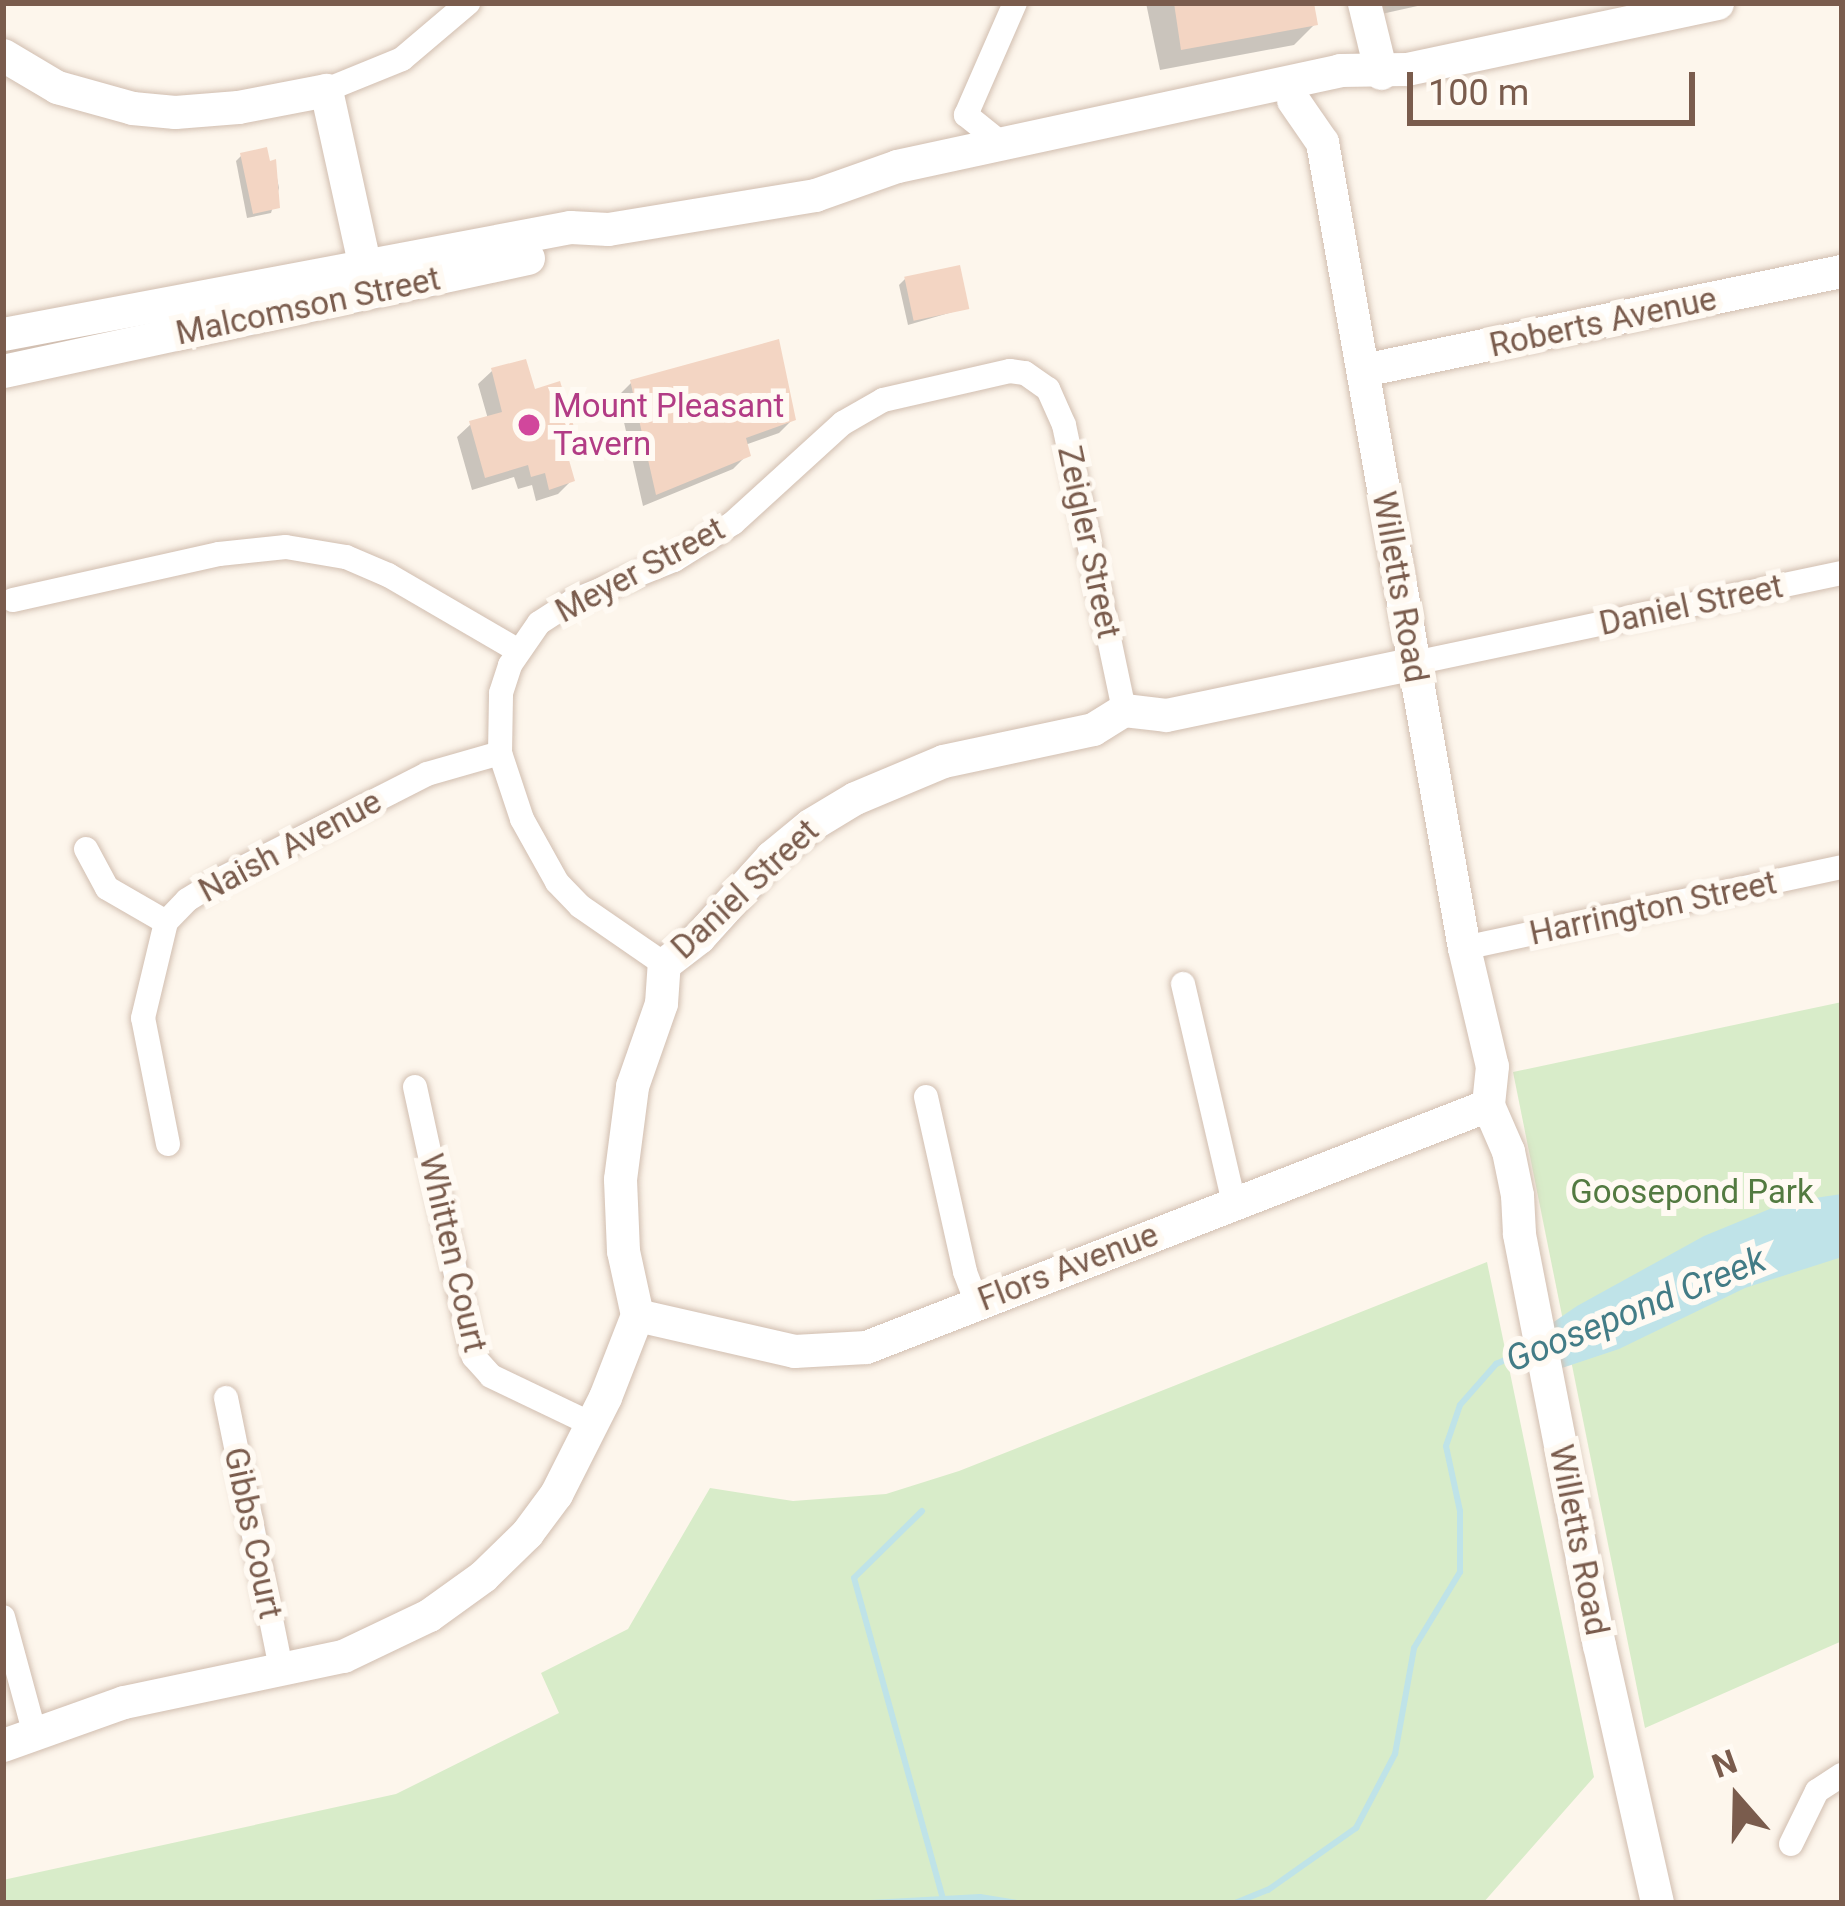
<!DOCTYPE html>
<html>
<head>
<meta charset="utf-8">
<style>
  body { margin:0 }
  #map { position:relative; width:1845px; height:1906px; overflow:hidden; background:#fdf6ec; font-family:Roboto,sans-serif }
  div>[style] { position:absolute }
  .green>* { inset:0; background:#d8ecc9 }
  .water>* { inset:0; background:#bfe3e8 }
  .shadow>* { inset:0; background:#0003 }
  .stream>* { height:6px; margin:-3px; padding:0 3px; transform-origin:3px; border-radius:3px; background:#bfe3e8 }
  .building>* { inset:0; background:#f3d5c3; transform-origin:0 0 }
  .roads { filter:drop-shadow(0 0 3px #d1beb0) drop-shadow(0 0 3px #d1beb0) }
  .street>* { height:24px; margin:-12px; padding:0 12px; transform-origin:12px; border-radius:12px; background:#fff }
  .secondary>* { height:33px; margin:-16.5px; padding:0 16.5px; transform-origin:16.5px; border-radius:16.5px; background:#fff }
  .dots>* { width:33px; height:33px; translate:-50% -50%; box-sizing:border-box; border:6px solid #fffaf3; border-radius:50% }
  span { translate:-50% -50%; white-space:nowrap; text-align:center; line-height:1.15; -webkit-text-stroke:12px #fffaf3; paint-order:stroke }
  .street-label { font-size:33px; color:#7a5c4d }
  .hotel-label { font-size:33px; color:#b23c85 }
  .left { translate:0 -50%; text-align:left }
  .park-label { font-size:33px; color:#537a41 }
  .water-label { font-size:36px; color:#437c86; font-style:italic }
  .frame { position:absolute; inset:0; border:6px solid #7a5c4d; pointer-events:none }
  .north { position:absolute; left:1677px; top:1738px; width:120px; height:120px; -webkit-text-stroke:9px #fffaf3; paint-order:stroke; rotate:340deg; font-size:33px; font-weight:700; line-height:48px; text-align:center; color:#7a5c4d }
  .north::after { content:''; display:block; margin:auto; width:42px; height:54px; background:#7a5c4d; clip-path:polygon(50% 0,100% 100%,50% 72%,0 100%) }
  .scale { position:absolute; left:1407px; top:72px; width:288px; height:54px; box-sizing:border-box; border:6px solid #7a5c4d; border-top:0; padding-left:15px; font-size:36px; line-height:42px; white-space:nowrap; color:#7a5c4d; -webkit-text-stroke:9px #fffaf3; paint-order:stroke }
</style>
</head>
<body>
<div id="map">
  <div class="green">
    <div style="clip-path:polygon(1842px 1002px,1842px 1641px,1645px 1728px,1513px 1072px)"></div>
    <div style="clip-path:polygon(1487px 1262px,1594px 1777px,1483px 1903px,3px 1903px,3px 1880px,396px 1794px,559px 1713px,541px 1673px,628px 1629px,710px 1488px,793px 1501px,886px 1494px,959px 1471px)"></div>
  </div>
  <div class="water">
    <div style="clip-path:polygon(1842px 1194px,1842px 1257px,1745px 1288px,1619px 1349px,1556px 1370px,1545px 1328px,1577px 1306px,1704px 1236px,1787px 1202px)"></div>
  </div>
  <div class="shadow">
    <div style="clip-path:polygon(1146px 3px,1310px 3px,1315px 24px,1294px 45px,1160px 70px)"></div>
    <div style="clip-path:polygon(1374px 3px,1431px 3px,1377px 15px)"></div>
    <div style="clip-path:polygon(242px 155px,274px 163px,279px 188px,271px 213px,247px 218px,236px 161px)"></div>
    <div style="clip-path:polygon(905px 279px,966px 308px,908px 325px,899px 285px)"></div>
    <div style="clip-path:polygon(492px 371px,533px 392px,572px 480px,558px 494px,536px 501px,532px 485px,518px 489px,514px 477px,472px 490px,457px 437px,471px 424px,488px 419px,478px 384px)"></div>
    <div style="clip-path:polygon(632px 382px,793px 419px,779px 433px,745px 445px,747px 455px,733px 469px,643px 506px,618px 396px)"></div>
  </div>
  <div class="stream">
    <div style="left:922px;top:1511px;width:95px;rotate:135.4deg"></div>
    <div style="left:854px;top:1578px;width:332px;rotate:74.5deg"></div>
    <div style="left:871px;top:1903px;width:109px;rotate:-3.2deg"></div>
    <div style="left:980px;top:1897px;width:36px;rotate:9deg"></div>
    <div style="left:1235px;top:1903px;width:35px;rotate:-22deg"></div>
    <div style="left:1268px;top:1890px;width:108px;rotate:-35.2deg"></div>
    <div style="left:1356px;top:1828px;width:84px;rotate:-62.2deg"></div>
    <div style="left:1395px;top:1754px;width:108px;rotate:-79.8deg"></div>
    <div style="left:1414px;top:1648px;width:89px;rotate:-58.8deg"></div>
    <div style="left:1460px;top:1572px;width:61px;rotate:-90deg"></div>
    <div style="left:1460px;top:1511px;width:66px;rotate:-102.2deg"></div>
    <div style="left:1446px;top:1446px;width:43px;rotate:-71.1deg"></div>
    <div style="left:1460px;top:1405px;width:55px;rotate:-48.7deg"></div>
    <div style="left:1496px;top:1364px;width:37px;rotate:-24deg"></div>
  </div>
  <div class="building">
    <div style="clip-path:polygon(1174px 3px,1314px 3px,1318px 25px,1181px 50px)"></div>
    <div style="clip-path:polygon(267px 147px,270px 161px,276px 159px,280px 208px,253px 214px,240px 153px)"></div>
    <div style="left:960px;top:265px;width:45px;height:57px;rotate:78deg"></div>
    <div style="clip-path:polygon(779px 339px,796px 420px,746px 438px,751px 456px,656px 495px,630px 380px)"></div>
    <div style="clip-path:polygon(526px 359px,535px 389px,560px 381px,574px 427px,565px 446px,575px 481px,549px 490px,545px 473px,531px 477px,528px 465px,485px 478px,469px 421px,502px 412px,491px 368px)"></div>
  </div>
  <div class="roads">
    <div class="street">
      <div style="left:326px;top:90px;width:82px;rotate:-22.2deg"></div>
      <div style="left:402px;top:59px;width:87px;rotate:-40.3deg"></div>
      <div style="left:1001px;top:143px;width:45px;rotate:-141.3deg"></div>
      <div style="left:966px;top:115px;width:122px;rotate:-66.4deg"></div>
      <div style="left:13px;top:600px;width:211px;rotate:-12.6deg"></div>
      <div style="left:219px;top:554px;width:67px;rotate:-6deg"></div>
      <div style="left:286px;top:547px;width:61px;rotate:9.5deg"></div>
      <div style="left:346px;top:557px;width:46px;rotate:23.2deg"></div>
      <div style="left:388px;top:575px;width:149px;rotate:30.2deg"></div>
      <div style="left:1414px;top:663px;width:437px;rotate:-11.9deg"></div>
      <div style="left:86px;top:849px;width:44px;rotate:61.7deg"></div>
      <div style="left:107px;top:888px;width:68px;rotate:30deg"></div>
      <div style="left:1464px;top:948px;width:387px;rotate:-12.1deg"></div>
      <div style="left:664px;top:964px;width:102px;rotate:-145.4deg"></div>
      <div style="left:580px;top:906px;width:33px;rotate:-134deg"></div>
      <div style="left:557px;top:882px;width:72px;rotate:-119.1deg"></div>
      <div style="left:522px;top:819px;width:70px;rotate:-108.4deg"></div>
      <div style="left:500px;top:753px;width:60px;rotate:-89deg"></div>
      <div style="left:501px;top:693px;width:29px;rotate:-72deg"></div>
      <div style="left:510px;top:665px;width:51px;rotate:-55.4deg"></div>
      <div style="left:539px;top:623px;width:40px;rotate:-32.9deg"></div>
      <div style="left:573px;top:601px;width:109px;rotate:-22.1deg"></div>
      <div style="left:674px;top:560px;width:70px;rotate:-32.1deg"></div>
      <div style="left:733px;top:523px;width:149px;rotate:-42.3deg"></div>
      <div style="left:843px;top:423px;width:46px;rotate:-29.9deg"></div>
      <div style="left:883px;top:400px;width:130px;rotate:-12.9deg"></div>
      <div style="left:1010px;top:371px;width:15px;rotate:8deg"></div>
      <div style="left:1025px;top:373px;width:28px;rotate:35deg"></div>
      <div style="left:1048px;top:389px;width:39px;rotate:66deg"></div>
      <div style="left:1064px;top:425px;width:291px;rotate:78.1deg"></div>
      <div style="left:1183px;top:984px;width:225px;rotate:76.9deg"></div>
      <div style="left:415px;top:1087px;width:276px;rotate:77.7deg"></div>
      <div style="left:474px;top:1357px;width:25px;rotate:48deg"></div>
      <div style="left:491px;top:1376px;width:111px;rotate:25.6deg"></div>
      <div style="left:926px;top:1097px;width:179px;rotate:77.4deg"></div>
      <div style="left:965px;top:1272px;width:33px;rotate:69deg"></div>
      <div style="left:168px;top:1144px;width:128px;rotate:-101.2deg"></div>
      <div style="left:143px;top:1018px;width:99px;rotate:-76.5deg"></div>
      <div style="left:166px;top:922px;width:30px;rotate:-46deg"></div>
      <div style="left:187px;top:900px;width:42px;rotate:-31.4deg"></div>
      <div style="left:223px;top:878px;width:229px;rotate:-27deg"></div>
      <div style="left:427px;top:774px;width:76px;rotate:-16deg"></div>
      <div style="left:226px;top:1398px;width:277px;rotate:78.5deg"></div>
      <div style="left:3px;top:1617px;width:122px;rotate:74.8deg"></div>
      <div style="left:1791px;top:1844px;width:59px;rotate:-63.9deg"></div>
      <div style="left:1817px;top:1791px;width:30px;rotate:-33deg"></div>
    </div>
    <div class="secondary">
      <div style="left:1364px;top:3px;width:72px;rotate:76.3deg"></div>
      <div style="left:3px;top:55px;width:63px;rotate:30.7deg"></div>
      <div style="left:57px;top:87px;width:78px;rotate:15.6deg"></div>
      <div style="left:132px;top:108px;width:43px;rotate:5.3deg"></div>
      <div style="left:175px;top:112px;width:63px;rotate:-4.5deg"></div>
      <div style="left:238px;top:107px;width:90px;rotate:-10.9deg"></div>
      <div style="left:326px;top:90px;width:200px;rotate:77.6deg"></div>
      <div style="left:1293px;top:100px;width:51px;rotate:55.4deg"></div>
      <div style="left:1322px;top:142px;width:818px;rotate:80.01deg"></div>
      <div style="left:1464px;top:948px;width:121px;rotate:76.7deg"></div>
      <div style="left:1492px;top:1066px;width:39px;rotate:96deg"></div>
      <div style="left:1488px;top:1105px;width:50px;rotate:66.5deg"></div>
      <div style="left:1508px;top:1151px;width:45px;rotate:78.4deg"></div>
      <div style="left:1517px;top:1195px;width:39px;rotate:87deg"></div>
      <div style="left:1519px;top:1234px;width:419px;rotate:79deg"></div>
      <div style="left:1599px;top:1645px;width:264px;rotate:77.3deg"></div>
      <div style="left:3px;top:334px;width:577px;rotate:-10.69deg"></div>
      <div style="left:570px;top:227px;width:38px;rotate:3deg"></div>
      <div style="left:608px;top:229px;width:210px;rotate:-9.3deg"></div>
      <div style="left:815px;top:195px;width:87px;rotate:-19.5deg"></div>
      <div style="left:897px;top:166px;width:453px;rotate:-12.2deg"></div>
      <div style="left:1340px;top:70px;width:67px;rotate:-0.9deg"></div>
      <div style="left:1407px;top:69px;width:317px;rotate:-12deg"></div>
      <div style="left:1363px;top:370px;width:489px;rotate:-11.7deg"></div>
      <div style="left:3px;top:371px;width:537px;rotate:-12.15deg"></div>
      <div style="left:637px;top:1315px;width:161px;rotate:12.9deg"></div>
      <div style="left:794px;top:1351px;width:72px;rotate:-3.2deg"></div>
      <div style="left:866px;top:1347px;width:667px;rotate:-21.26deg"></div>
      <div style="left:3px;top:1745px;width:128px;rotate:-19.6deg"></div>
      <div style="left:124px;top:1702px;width:224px;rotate:-11.9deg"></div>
      <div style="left:343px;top:1656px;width:95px;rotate:-25.5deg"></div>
      <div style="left:429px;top:1615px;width:67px;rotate:-35.8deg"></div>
      <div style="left:483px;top:1576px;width:62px;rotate:-44.3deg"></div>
      <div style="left:527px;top:1533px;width:49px;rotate:-53.4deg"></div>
      <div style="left:556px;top:1494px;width:109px;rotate:-63.2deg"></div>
      <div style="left:605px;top:1397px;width:88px;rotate:-68.7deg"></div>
      <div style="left:637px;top:1315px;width:66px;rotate:-102.3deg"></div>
      <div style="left:623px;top:1251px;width:72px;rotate:-92.4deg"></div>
      <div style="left:620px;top:1179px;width:94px;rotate:-82.6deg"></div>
      <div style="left:632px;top:1086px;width:88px;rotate:-70.7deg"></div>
      <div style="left:661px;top:1003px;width:39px;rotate:-86deg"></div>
      <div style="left:664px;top:964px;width:44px;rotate:-37.6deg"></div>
      <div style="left:699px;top:937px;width:108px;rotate:-48deg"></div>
      <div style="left:771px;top:857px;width:50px;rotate:-39.4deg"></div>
      <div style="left:810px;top:825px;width:52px;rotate:-31deg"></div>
      <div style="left:855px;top:798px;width:95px;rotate:-22.8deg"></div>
      <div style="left:943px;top:761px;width:153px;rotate:-12deg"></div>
      <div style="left:1093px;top:729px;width:36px;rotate:-32deg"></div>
      <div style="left:1124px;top:710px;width:42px;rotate:6.8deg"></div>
      <div style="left:1166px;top:715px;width:253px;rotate:-11.8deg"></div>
    </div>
  </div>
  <div class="dots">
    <div style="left:529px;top:425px;background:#d1479c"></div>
  </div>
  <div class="street-label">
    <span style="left:308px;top:306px;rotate:-12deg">Malcomson Street</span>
    <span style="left:1603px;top:322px;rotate:-12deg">Roberts Avenue</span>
    <span style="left:1089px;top:542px;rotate:78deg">Zeigler Street</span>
    <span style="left:640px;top:570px;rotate:-28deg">Meyer Street</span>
    <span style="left:1400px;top:587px;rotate:80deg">Willetts Road</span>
    <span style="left:1691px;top:605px;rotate:-12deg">Daniel Street</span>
    <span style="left:290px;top:846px;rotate:-28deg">Naish Avenue</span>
    <span style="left:745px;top:889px;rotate:-43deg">Daniel Street</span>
    <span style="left:1653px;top:908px;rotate:-12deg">Harrington Street</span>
    <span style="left:453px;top:1253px;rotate:77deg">Whitten Court</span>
    <span style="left:1068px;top:1267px;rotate:-21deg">Flors Avenue</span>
    <span style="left:253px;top:1533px;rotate:78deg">Gibbs Court</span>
    <span style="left:1579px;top:1540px;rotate:79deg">Willetts Road</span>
  </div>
  <div class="hotel-label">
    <span class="left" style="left:553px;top:425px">Mount Pleasant<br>Tavern</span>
  </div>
  <div class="park-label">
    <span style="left:1692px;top:1192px">Goosepond Park</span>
  </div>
  <div class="water-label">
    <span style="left:1636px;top:1310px;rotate:-22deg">Goosepond Creek</span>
  </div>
  <div class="frame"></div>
  <div class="north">N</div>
  <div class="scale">100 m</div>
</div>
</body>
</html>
